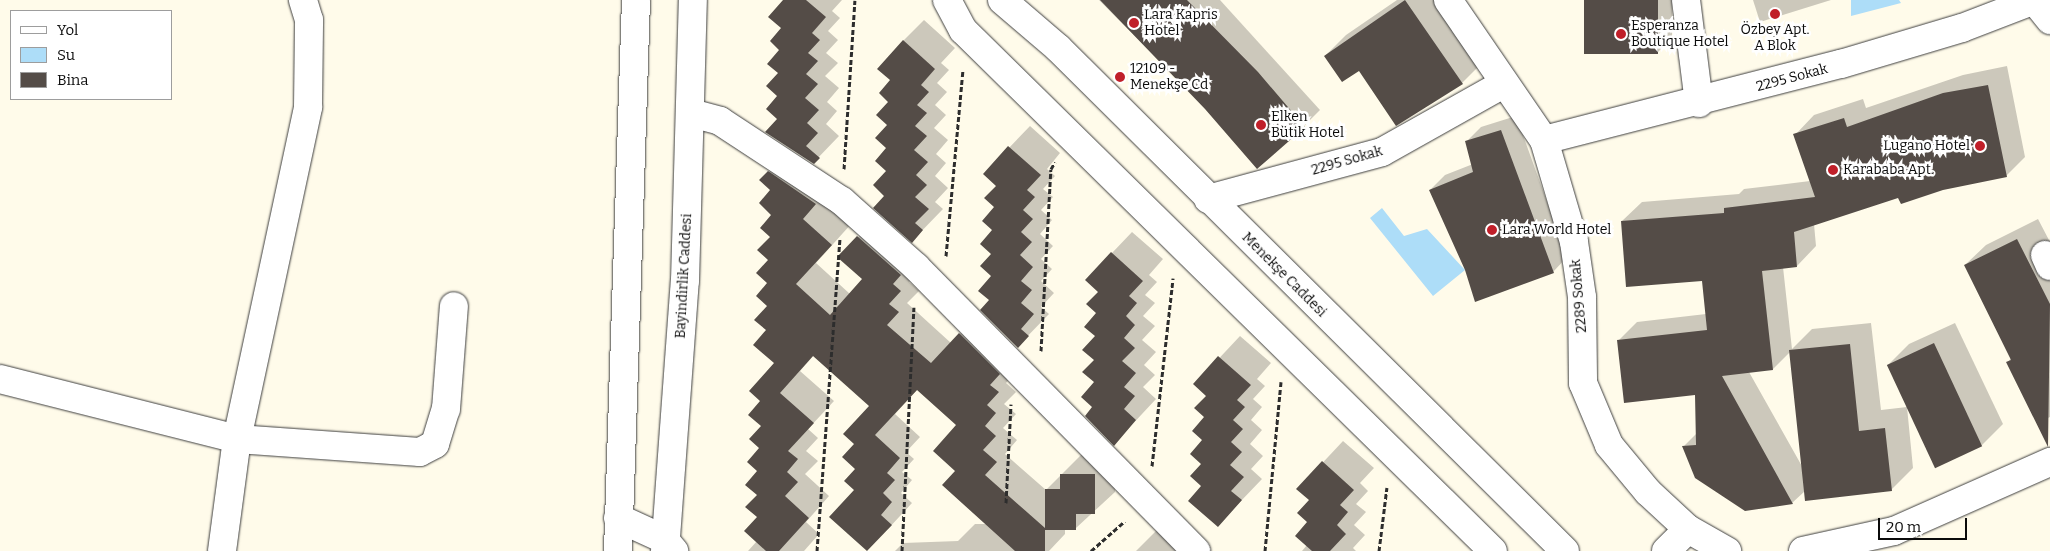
<!DOCTYPE html>
<html>
<head>
<meta charset="utf-8">
<style>
  body { margin:0 }
  #map { position:relative; width:2050px; height:551px; overflow:hidden; background:#fffbea; font-family:Bitter,serif }
  div>[style] { position:absolute }
  .water>* { inset:0; background:#adddf8 }
  .shadow>* { inset:0; background:#0003 }
  .building>* { inset:0; background:#544c47; transform-origin:0 0 }
  .path>* { height:3px; margin-top:-1.5px; transform-origin:0; background:repeating-linear-gradient(90deg,#2d2d2d 0 5px,transparent 0 7.5px) }
  .roads { filter:drop-shadow(0 0 1px #3e3e3e) drop-shadow(0 0 1px #3e3e3e) }
  .minor>* { height:28px; margin:-14px; padding:0 14px; transform-origin:14px; border-radius:14px; background:#fff }
  .dots>* { width:14px; height:14px; translate:-50% -50%; box-sizing:border-box; border:2px solid #fff; border-radius:50% }
  span { translate:-50% -50%; white-space:nowrap; text-align:center; line-height:1.15; -webkit-text-stroke:5px #fff; paint-order:stroke }
  .poi-label { font-size:14px; color:#0b0b0b }
  .left { translate:0 -50%; text-align:left }
  .right { translate:-100% -50%; text-align:right }
  .street-label { font-size:14px; color:#0b0b0b }
  .legend { position:absolute; left:10px; top:10px; width:162px; height:90px; box-sizing:border-box; background:#fff; border:1px solid #9d9d9d; margin:0; padding:6px 9px; list-style:none; font-size:15px; color:#0b0b0b }
  .legend li { display:flex; align-items:center; gap:10px; height:25px }
  .legend b { width:25px; border:1px solid #9d9d9d }
  .scale { position:absolute; left:1878px; top:518px; width:89px; height:22px; box-sizing:border-box; border:2px solid #0b0b0b; border-top:0; padding-left:6px; font-size:15px; line-height:18px; white-space:nowrap; color:#0b0b0b; -webkit-text-stroke:4px #fff; paint-order:stroke }
</style>
</head>
<body>
<div id="map">
  <div class="water">
    <div style="clip-path:polygon(1851px 0,1899px 0,1901px 3px,1851px 16px)"></div>
    <div style="clip-path:polygon(1382px 208px,1404px 236px,1427px 229px,1465px 270px,1433px 296px,1370px 218px)"></div>
  </div>
  <div class="shadow">
    <div style="clip-path:polygon(785px 0,842px 0,832px 11px,840px 18px,828px 31px,838px 40px,826px 53px,838px 63px,825px 76px,839px 88px,827px 102px,837px 111px,826px 124px,839px 136px,814px 162px,779px 119px)"></div>
    <div style="clip-path:polygon(1099px 0,1220px 0,1320px 110px,1304px 126px,1206px 108px)"></div>
    <div style="clip-path:polygon(1397px 0,1440px 0,1483px 62px,1462px 83px,1325px 56px,1346px 35px)"></div>
    <div style="clip-path:polygon(1586px 0,1672px 0,1672px 38px,1658px 52px)"></div>
    <div style="clip-path:polygon(1753px 0,1831px 0,1760px 22px)"></div>
    <div style="clip-path:polygon(924px 20px,955px 48px,941px 63px,949px 70px,937px 83px,947px 92px,935px 105px,946px 115px,934px 128px,948px 140px,936px 154px,946px 163px,935px 176px,948px 188px,935px 202px,943px 209px,912px 241px,886px 196px,888px 125px,892px 80px,903px 41px)"></div>
    <div style="clip-path:polygon(evenodd,2007px 66px,2025px 157px,2006px 176px,1899px 197px,1814px 224px,1816px 246px,1797px 266px,1783px 267px,1792px 349px,1812px 329px,1871px 323px,1881px 410px,1907px 407px,1913px 468px,1891px 490px,1805px 491px,1792px 503px,1696px 477px,1684px 446px,1697px 433px,1696px 394px,1618px 341px,1637px 322px,1706px 314px,1703px 279px,1622px 221px,1642px 202px,1739px 194px,1744px 189px,1810px 181px,1795px 135px,1814px 115px,1863px 99px,1866px 108px,1963px 75px,2007px 66px,1790px 352px,1803px 468px,1749px 372px,1773px 369px,1790px 352px)"></div>
    <div style="clip-path:polygon(1516px 116px,1567px 257px,1553px 272px,1430px 190px,1445px 175px,1473px 164px,1466px 142px,1481px 127px)"></div>
    <div style="clip-path:polygon(1030px 126px,1060px 153px,1047px 169px,1055px 176px,1043px 189px,1053px 197px,1041px 210px,1052px 220px,1040px 234px,1053px 246px,1041px 259px,1052px 269px,1041px 281px,1054px 293px,1041px 307px,1049px 314px,1018px 346px,991px 300px,997px 186px,984px 174px)"></div>
    <div style="clip-path:polygon(789px 151px,852px 223px,816px 263px,850px 294px,863px 279px,839px 257px,879px 216px,921px 269px,909px 282px,919px 291px,907px 303px,951px 343px,980px 313px,1018px 370px,1006px 383px,1016px 392px,1004px 404px,1016px 414px,1003px 428px,1017px 440px,1005px 454px,1046px 490px,1082px 454px,1115px 454px,1115px 492px,1076px 528px,1065px 528px,1065px 534px,1049px 551px,895px 551px,903px 543px,958px 541px,975px 524px,986px 524px,957px 471px,958px 425px,918px 389px,895px 414px,920px 437px,906px 452px,914px 459px,902px 472px,912px 480px,901px 493px,912px 503px,888px 529px,855px 490px,856px 444px,870px 406px,814px 355px,800px 371px,834px 401px,808px 429px,818px 438px,806px 451px,818px 461px,805px 474px,829px 496px,806px 522px,819px 534px,804px 551px,748px 551px,757px 541px,762px 401px,775px 363px,769px 305px,773px 215px,769px 172px)"></div>
    <div style="clip-path:polygon(2038px 219px,2050px 242px,2050px 417px,2038px 423px,2008px 362px,2011px 358px,1965px 265px,1986px 245px)"></div>
    <div style="clip-path:polygon(1132px 232px,1163px 259px,1149px 275px,1157px 282px,1145px 295px,1155px 303px,1143px 316px,1155px 326px,1142px 340px,1156px 352px,1144px 365px,1155px 375px,1143px 387px,1156px 399px,1114px 444px,1094px 407px,1100px 292px,1112px 253px)"></div>
    <div style="clip-path:polygon(1955px 323px,2003px 424px,1982px 445px,1888px 365px,1909px 344px)"></div>
    <div style="clip-path:polygon(1240px 336px,1271px 363px,1257px 379px,1265px 386px,1253px 399px,1262px 407px,1251px 420px,1262px 430px,1250px 444px,1263px 456px,1251px 469px,1262px 479px,1218px 525px,1203px 486px,1207px 395px,1195px 384px)"></div>
    <div style="clip-path:polygon(1343px 441px,1374px 468px,1360px 483px,1368px 491px,1356px 504px,1366px 512px,1354px 525px,1365px 535px,1353px 548px,1356px 551px,1302px 551px,1307px 545px,1311px 500px,1298px 489px)"></div>
    <div style="clip-path:polygon(1157px 530px,1190px 551px,1136px 551px)"></div>
  </div>
  <div class="building">
    <div style="clip-path:polygon(783px 0,806px 0,826px 17px,812px 33px,820px 40px,808px 53px,818px 61px,806px 74px,818px 84px,805px 98px,819px 110px,807px 123px,818px 133px,806px 146px,820px 158px,814px 164px,765px 132px,777px 119px,766px 109px,777px 96px,766px 86px,778px 73px,767px 64px,779px 50px,770px 41px,781px 28px,768px 17px)"></div>
    <div style="clip-path:polygon(1100px 0,1187px 0,1258px 72px,1305px 127px,1257px 169px,1205px 109px)"></div>
    <div style="clip-path:polygon(1405px 0,1463px 84px,1396px 126px,1359px 71px,1342px 82px,1324px 56px)"></div>
    <div style="left:1584px;top:0;width:74px;height:54px"></div>
    <div style="clip-path:polygon(903px 40px,935px 69px,921px 85px,929px 92px,917px 105px,927px 113px,915px 126px,927px 136px,914px 150px,928px 162px,916px 175px,927px 185px,915px 197px,929px 209px,915px 223px,923px 230px,912px 243px,873px 208px,884px 196px,873px 185px,886px 171px,875px 161px,886px 148px,875px 138px,887px 125px,876px 115px,888px 102px,879px 93px,890px 80px,877px 69px)"></div>
    <div style="clip-path:polygon(1988px 85px,2007px 177px,1943px 190px,1901px 204px,1898px 198px,1794px 232px,1797px 267px,1762px 271px,1773px 370px,1722px 376px,1793px 504px,1745px 511px,1695px 478px,1682px 446px,1696px 445px,1695px 395px,1624px 403px,1617px 340px,1707px 330px,1702px 281px,1626px 287px,1621px 221px,1724px 213px,1724px 208px,1815px 197px,1793px 134px,1844px 118px,1847px 127px,1943px 93px)"></div>
    <div style="clip-path:polygon(1501px 130px,1554px 273px,1475px 302px,1465px 270px,1429px 190px,1473px 172px,1465px 141px)"></div>
    <div style="clip-path:polygon(1008px 146px,1041px 175px,1027px 190px,1035px 197px,1023px 210px,1033px 219px,1021px 232px,1032px 242px,1020px 255px,1033px 267px,1021px 281px,1032px 290px,1021px 303px,1034px 314px,1021px 329px,1029px 336px,1018px 348px,980px 310px,989px 300px,978px 291px,991px 276px,980px 266px,991px 254px,980px 244px,992px 230px,982px 221px,994px 207px,984px 198px,996px 186px,983px 174px)"></div>
    <div style="clip-path:polygon(768px 171px,816px 204px,803px 219px,832px 245px,796px 284px,830px 315px,862px 279px,837px 257px,857px 236px,901px 275px,893px 284px,901px 291px,889px 304px,899px 312px,887px 325px,931px 363px,959px 333px,1000px 374px,990px 385px,999px 392px,987px 405px,996px 413px,985px 426px,996px 436px,983px 450px,997px 462px,985px 475px,1045px 528px,1045px 489px,1060px 489px,1060px 474px,1095px 474px,1095px 514px,1076px 514px,1076px 530px,1045px 530px,1045px 551px,1015px 551px,942px 485px,955px 471px,933px 451px,956px 425px,917px 390px,875px 435px,900px 458px,887px 473px,895px 480px,883px 493px,892px 502px,881px 515px,892px 525px,867px 551px,829px 517px,854px 490px,844px 481px,855px 469px,842px 457px,854px 444px,843px 434px,869px 406px,813px 356px,780px 393px,814px 423px,788px 451px,798px 459px,787px 472px,798px 482px,785px 496px,809px 518px,779px 551px,766px 551px,744px 531px,757px 517px,745px 507px,757px 495px,745px 485px,757px 471px,747px 462px,759px 448px,749px 439px,761px 426px,748px 415px,760px 401px,749px 391px,774px 363px,753px 345px,766px 330px,754px 320px,767px 306px,756px 296px,767px 283px,756px 273px,768px 260px,757px 250px,770px 237px,760px 228px,771px 215px,759px 203px,770px 190px,759px 180px)"></div>
    <div style="clip-path:polygon(2017px 239px,2050px 304px,2048px 447px,2006px 362px,2011px 360px,1964px 265px)"></div>
    <div style="clip-path:polygon(1111px 252px,1143px 281px,1129px 296px,1137px 303px,1126px 316px,1135px 325px,1124px 338px,1135px 348px,1122px 361px,1136px 373px,1124px 387px,1135px 396px,1124px 409px,1136px 420px,1114px 446px,1085px 416px,1092px 407px,1081px 397px,1094px 382px,1082px 372px,1094px 360px,1082px 350px,1095px 336px,1084px 327px,1096px 313px,1086px 304px,1098px 292px,1085px 280px)"></div>
    <div style="left:1934px;top:343px;width:114px;height:52px;rotate:65deg"></div>
    <div style="clip-path:polygon(1850px 344px,1859px 431px,1885px 428px,1892px 491px,1805px 501px,1789px 350px)"></div>
    <div style="clip-path:polygon(1218px 356px,1251px 385px,1237px 400px,1245px 407px,1233px 420px,1243px 429px,1231px 442px,1242px 452px,1230px 465px,1244px 477px,1231px 491px,1242px 500px,1218px 527px,1188px 501px,1201px 486px,1190px 476px,1201px 464px,1190px 454px,1202px 440px,1192px 431px,1204px 417px,1194px 408px,1206px 396px,1193px 384px)"></div>
    <div style="clip-path:polygon(1322px 461px,1354px 490px,1340px 505px,1348px 512px,1337px 525px,1346px 534px,1330px 551px,1312px 551px,1295px 536px,1307px 522px,1297px 513px,1309px 500px,1296px 489px)"></div>
  </div>
  <div class="path">
    <div style="left:844px;top:169px;width:169px;rotate:-86.3deg"></div>
    <div style="left:946px;top:256px;width:187px;rotate:-84.8deg"></div>
    <div style="left:1041px;top:351px;width:182px;rotate:-86.9deg"></div>
    <div style="left:1051px;top:169px;width:8px;rotate:-60deg"></div>
    <div style="left:1152px;top:466px;width:189px;rotate:-83.6deg"></div>
    <div style="left:1006px;top:503px;width:99px;rotate:-87.1deg"></div>
    <div style="left:817px;top:551px;width:314px;rotate:-85.8deg"></div>
    <div style="left:902px;top:551px;width:244px;rotate:-87.2deg"></div>
    <div style="left:1091px;top:551px;width:45px;rotate:-41.4deg"></div>
    <div style="left:1265px;top:551px;width:170px;rotate:-84.6deg"></div>
    <div style="left:1379px;top:551px;width:64px;rotate:-82.9deg"></div>
  </div>
  <div class="roads">
    <div class="minor">
      <div style="left:947px;top:0;width:34px;rotate:62deg"></div>
      <div style="left:963px;top:30px;width:743px;rotate:44.51deg"></div>
      <div style="left:1002px;top:0;width:74px;rotate:40.6deg"></div>
      <div style="left:1058px;top:48px;width:714px;rotate:44.77deg"></div>
      <div style="left:1448px;top:0;width:170px;rotate:55.6deg"></div>
      <div style="left:1544px;top:140px;width:106px;rotate:73.6deg"></div>
      <div style="left:1574px;top:242px;width:56px;rotate:81.7deg"></div>
      <div style="left:1582px;top:297px;width:86px;rotate:89.3deg"></div>
      <div style="left:1583px;top:383px;width:67px;rotate:67.2deg"></div>
      <div style="left:1609px;top:445px;width:61px;rotate:50.3deg"></div>
      <div style="left:1648px;top:492px;width:54px;rotate:42.8deg"></div>
      <div style="left:1686px;top:0;width:104px;rotate:82.8deg"></div>
      <div style="left:2034px;top:0;width:26px;rotate:51deg"></div>
      <div style="left:691px;top:113px;width:30px;rotate:15deg"></div>
      <div style="left:720px;top:121px;width:146px;rotate:33.3deg"></div>
      <div style="left:842px;top:201px;width:99px;rotate:41.7deg"></div>
      <div style="left:916px;top:267px;width:399px;rotate:45.4deg"></div>
      <div style="left:1544px;top:140px;width:307px;rotate:-14.4deg"></div>
      <div style="left:1841px;top:64px;width:126px;rotate:-16.6deg"></div>
      <div style="left:1962px;top:28px;width:78px;rotate:-21deg"></div>
      <div style="left:1208px;top:199px;width:180px;rotate:-15.1deg"></div>
      <div style="left:1382px;top:152px;width:139px;rotate:-29.3deg"></div>
      <div style="left:2045px;top:255px;width:12px;rotate:66deg"></div>
      <div style="left:0;top:379px;width:244px;rotate:14.2deg"></div>
      <div style="left:237px;top:439px;width:183px;rotate:4.1deg"></div>
      <div style="left:420px;top:452px;width:17px;rotate:-28deg"></div>
      <div style="left:435px;top:444px;width:37px;rotate:-73deg"></div>
      <div style="left:446px;top:409px;width:103px;rotate:-85.6deg"></div>
      <div style="left:618px;top:518px;width:51px;rotate:24.5deg"></div>
      <div style="left:664px;top:539px;width:16px;rotate:50deg"></div>
      <div style="left:222px;top:551px;width:113px;rotate:-82.4deg"></div>
      <div style="left:237px;top:439px;width:340px;rotate:-77.9deg"></div>
      <div style="left:308px;top:107px;width:87px;rotate:-89.3deg"></div>
      <div style="left:309px;top:20px;width:21px;rotate:-107deg"></div>
      <div style="left:618px;top:551px;width:551px;rotate:-88.13deg"></div>
      <div style="left:665px;top:551px;width:271px;rotate:-85.8deg"></div>
      <div style="left:685px;top:281px;width:281px;rotate:-88.4deg"></div>
      <div style="left:1666px;top:551px;width:31px;rotate:-45deg"></div>
      <div style="left:1688px;top:529px;width:45px;rotate:29.4deg"></div>
      <div style="left:1803px;top:551px;width:93px;rotate:-12.4deg"></div>
      <div style="left:1894px;top:531px;width:171px;rotate:-23.9deg"></div>
    </div>
  </div>
  <div class="dots">
    <div style="left:1775px;top:14px;background:#c01f29"></div>
    <div style="left:1134px;top:23px;background:#c01f29"></div>
    <div style="left:1621px;top:34px;background:#c01f29"></div>
    <div style="left:1120px;top:77px;background:#c01f29"></div>
    <div style="left:1261px;top:125px;background:#c01f29"></div>
    <div style="left:1980px;top:146px;background:#c01f29"></div>
    <div style="left:1833px;top:170px;background:#c01f29"></div>
    <div style="left:1492px;top:230px;background:#c01f29"></div>
  </div>
  <div class="poi-label">
    <span class="left" style="left:1144px;top:23px">Lara Kapris<br>Hotel</span>
    <span class="left" style="left:1631px;top:34px">Esperanza<br>Boutique Hotel</span>
    <span style="left:1775px;top:38px">Özbey Apt.<br>A Blok</span>
    <span class="left" style="left:1130px;top:77px">12109 -<br>Menekşe Cd</span>
    <span class="left" style="left:1271px;top:125px">Elken<br>Bütik Hotel</span>
    <span class="right" style="left:1970px;top:146px">Lugano Hotel</span>
    <span class="left" style="left:1843px;top:170px">Karababa Apt.</span>
    <span class="left" style="left:1502px;top:230px">Lara World Hotel</span>
  </div>
  <div class="street-label">
    <span style="left:1792px;top:78px;rotate:-15deg">2295 Sokak</span>
    <span style="left:1347px;top:161px;rotate:-16deg">2295 Sokak</span>
    <span style="left:1284px;top:275px;rotate:45deg">Menekşe Caddesi</span>
    <span style="left:684px;top:276px;rotate:-87deg">Bayindirlik Caddesi</span>
    <span style="left:1579px;top:296px;rotate:-95deg">2289 Sokak</span>
  </div>
  <ul class="legend">
  <li><b style="height:6px;background:#fff"></b>Yol</li>
  <li><b style="height:14px;background:#adddf8"></b>Su</li>
  <li><b style="height:14px;background:#544c47"></b>Bina</li>
  </ul>
  <div class="scale">20 m</div>
</div>
</body>
</html>
